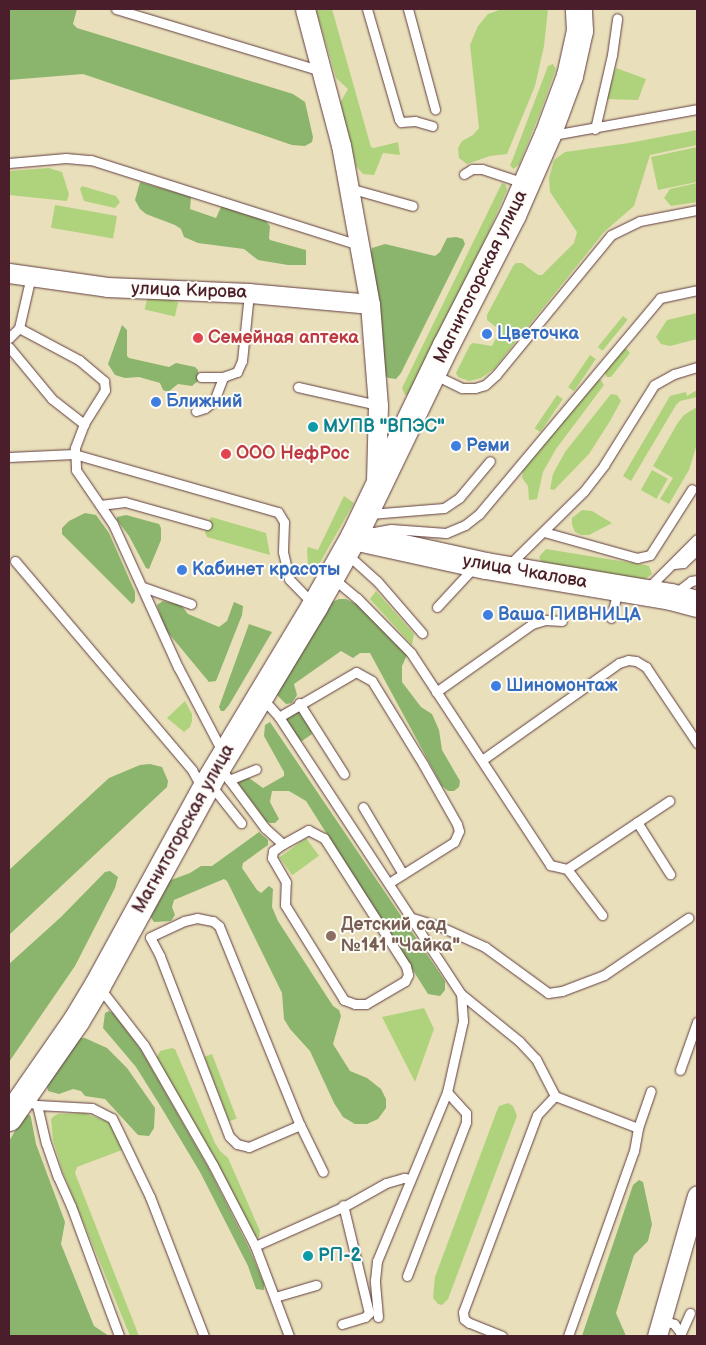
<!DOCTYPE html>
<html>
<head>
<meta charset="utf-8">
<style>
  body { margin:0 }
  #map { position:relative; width:706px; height:1345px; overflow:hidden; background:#e9dfba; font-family:"Balsamiq Sans",sans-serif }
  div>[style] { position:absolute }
  .green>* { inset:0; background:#afd37c; transform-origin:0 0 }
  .forest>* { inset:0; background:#8bb56c }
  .roads { filter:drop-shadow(0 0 1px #623c40) drop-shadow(0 0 1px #623c40) }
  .lane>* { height:9px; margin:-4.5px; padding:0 4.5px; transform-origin:4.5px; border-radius:4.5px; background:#fff }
  .street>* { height:19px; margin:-9.5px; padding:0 9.5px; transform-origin:9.5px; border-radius:9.5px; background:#fff }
  .secondary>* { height:26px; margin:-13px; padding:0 13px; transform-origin:13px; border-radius:13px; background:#fff }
  .dots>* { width:14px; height:14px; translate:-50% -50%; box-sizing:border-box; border:2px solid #fdfcf7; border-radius:50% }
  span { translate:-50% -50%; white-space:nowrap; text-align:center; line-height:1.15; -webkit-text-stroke:4px #fdfcf7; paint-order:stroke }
  .street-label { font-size:18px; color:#4a1f2b }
  .shop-label { font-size:18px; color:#366cbe; font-weight:700 }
  .left { translate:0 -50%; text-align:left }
  .health-label { font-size:18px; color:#be3a42; font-weight:700 }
  .culture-label { font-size:18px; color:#0d838f; font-weight:700 }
  .education-label { font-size:18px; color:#785e54; font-weight:700 }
  .frame { position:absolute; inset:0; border:10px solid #4a1f2b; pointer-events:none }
</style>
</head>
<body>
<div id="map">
  <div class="green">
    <div style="clip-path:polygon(316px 9px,332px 9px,371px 147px,374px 148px,398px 142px,400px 155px,383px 153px,374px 175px,363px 174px,356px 166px,340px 103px,348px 89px,336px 78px)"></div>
    <div style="clip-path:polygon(502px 9px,548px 9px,544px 46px,535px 86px,507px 154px,490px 156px,467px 164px,459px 158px,458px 148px,462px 141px,473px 135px,479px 128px,470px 45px,478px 26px,488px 14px)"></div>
    <div style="clip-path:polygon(553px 64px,556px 69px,540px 113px,519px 165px,513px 169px,510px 165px,512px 161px,548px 66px)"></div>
    <div style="clip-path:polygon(616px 68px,646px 79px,638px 100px,606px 99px)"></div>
    <div style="clip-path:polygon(697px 130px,697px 145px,650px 155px,634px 206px,604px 232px,494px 369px,481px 378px,469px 381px,458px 377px,456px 373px,470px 345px,473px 343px,492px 346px,498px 334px,497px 328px,487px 320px,487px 315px,513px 266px,516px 263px,522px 263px,538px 275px,542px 275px,574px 243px,577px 232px,550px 192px,549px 178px,554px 160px,565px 152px,629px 143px)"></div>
    <div style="clip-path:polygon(697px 147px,697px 182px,658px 190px,651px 157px)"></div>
    <div style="clip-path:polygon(49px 168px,62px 172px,69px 194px,67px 201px,9px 195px,9px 171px)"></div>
    <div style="clip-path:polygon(502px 183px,506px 185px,507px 190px,490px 229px,409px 394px,405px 395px,402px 388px)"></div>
    <div style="clip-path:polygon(697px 183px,697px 202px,671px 206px,664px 198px,670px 189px)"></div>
    <div style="clip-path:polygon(82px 186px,116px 196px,120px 202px,115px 208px,84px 201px,80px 189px)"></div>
    <div style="left:55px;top:205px;width:63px;height:23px;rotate:10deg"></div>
    <div style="left:148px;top:295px;width:31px;height:15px;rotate:13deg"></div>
    <div style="clip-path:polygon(697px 313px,697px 339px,670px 346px,661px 344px,656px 337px,667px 320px)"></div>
    <div style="left:623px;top:316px;width:6px;height:40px;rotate:39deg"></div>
    <div style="clip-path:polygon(625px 347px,630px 353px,611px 377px,607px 377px,604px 372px)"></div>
    <div style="left:590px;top:355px;width:7px;height:39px;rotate:34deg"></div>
    <div style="clip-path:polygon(600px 379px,604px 385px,556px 449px,543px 472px,537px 499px,529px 500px,528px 486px,522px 478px,523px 470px,596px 380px)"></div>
    <div style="clip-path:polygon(697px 390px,697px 397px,680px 401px,676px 405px,631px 481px,623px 476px,670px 396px,686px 392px,687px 396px)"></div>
    <div style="clip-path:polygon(611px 394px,617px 395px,621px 401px,610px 421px,589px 454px,554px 490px,550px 489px,553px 474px,565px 452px)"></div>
    <div style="left:557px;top:395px;width:7px;height:40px;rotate:34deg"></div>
    <div style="clip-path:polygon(697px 407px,697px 444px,689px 470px,669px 504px,660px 499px,673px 478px,653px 466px,677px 424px,684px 415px)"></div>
    <div style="left:652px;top:470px;width:18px;height:23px;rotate:29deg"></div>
    <div style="clip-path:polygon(344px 496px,354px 503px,314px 573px,308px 565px,307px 550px,308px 547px,318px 550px)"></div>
    <div style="clip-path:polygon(582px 510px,592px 511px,612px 523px,589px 535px,581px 535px,575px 532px,572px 525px,572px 518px)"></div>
    <div style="clip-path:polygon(211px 517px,266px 533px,270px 555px,207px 537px,205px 532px)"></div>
    <div style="clip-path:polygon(546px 549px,645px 565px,649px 566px,652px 574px,644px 580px,542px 563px,539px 557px)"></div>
    <div style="clip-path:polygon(376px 591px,414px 634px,412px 645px,370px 599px)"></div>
    <div style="clip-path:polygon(185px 701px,192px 714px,192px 721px,190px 727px,184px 732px,167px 718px)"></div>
    <div style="left:306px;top:838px;width:22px;height:33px;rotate:54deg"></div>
    <div style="clip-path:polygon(424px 1008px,434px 1029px,415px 1082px,382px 1017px)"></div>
    <div style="clip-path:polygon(172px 1048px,175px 1049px,215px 1143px,220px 1151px,228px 1158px,260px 1231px,259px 1238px,253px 1235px,156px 1059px,160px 1051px)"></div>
    <div style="left:212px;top:1054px;width:69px;height:8px;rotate:69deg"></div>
    <div style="clip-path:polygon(508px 1103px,513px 1106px,517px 1116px,448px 1299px,442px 1305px,438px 1304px,433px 1298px,435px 1277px,496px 1113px,499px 1106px)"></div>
    <div style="clip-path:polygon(85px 1113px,108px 1122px,113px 1127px,122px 1150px,77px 1167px,75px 1173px,139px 1336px,130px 1336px,62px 1170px,53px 1140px,51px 1119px,54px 1116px,58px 1114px)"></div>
  </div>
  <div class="forest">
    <div style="clip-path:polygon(9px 9px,77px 9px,73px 24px,77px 28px,293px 94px,305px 102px,313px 137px,312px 142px,305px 146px,292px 145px,83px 74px,9px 80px)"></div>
    <div style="clip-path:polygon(140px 182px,191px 197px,190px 209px,216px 218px,221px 207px,223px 207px,266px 221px,270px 226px,269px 238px,270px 240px,306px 250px,306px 265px,288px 265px,258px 260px,244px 249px,198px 243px,184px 237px,181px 229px,175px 225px,146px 214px,140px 209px,135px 200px)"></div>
    <div style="clip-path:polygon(456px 237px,463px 239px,465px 244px,401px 373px,396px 379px,388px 378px,385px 375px,370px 256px,372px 248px,385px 244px,435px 256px,440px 252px,447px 238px)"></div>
    <div style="clip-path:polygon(122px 325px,127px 330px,127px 356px,129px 358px,169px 367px,176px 363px,195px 367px,198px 370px,199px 380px,192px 386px,178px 384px,168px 392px,163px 390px,160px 383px,139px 377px,125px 378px,115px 375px,108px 364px)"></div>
    <div style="clip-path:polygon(85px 513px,96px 515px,109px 533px,135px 592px,135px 601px,132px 604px,62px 534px,62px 528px,69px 521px)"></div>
    <div style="clip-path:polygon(126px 515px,159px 524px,161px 528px,161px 540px,149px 569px,146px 568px,129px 536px,117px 520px,117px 517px)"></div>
    <div style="clip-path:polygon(339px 599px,346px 599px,360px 606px,407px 655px,402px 666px,402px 682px,421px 707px,432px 714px,439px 730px,442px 750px,460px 781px,459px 787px,454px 791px,448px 791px,442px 786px,370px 653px,360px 653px,353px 658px,341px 651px,294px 684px,297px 695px,292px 703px,286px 704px,277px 695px,277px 689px,332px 602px)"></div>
    <div style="clip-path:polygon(163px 601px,181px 605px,188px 614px,219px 627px,227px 621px,234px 602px,243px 606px,242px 615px,216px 681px,209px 682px,165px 629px,157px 605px)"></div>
    <div style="clip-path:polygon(249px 624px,272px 632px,229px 705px,224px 711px,221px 711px,219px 707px)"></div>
    <div style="clip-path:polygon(295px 710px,299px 712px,311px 731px,312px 734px,302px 741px,297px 739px,286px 721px,286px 717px)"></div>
    <div style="clip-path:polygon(270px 722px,445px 981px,445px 990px,440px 996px,428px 994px,306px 801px,289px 791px,272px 791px,270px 802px,279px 819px,275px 823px,270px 823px,267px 822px,238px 783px,242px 778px,249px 778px,263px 788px,284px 776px,284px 772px,264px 736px,265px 725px)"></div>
    <div style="clip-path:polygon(150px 764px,162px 767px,168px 781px,167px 787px,9px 935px,9px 870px,109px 778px,140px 765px)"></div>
    <div style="clip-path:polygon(259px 832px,268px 840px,268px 845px,243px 863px,242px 868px,257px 890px,261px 893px,269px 886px,273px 889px,272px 907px,278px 921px,333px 1006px,339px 1010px,341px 1016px,333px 1044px,350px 1071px,367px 1078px,381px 1089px,386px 1099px,386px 1108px,378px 1119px,367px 1124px,355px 1124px,343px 1117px,334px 1103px,310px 1051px,290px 1029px,284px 1019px,282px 993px,227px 881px,224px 879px,174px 900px,172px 907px,175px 915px,171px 921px,154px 922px,148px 913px,160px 884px,190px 873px,201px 866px,212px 866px)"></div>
    <div style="clip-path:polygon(110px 871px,118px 877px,115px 888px,75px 966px,9px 1062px,9px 964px,61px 917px,105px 872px)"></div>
    <div style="clip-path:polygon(109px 1011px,113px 1013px,141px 1050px,209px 1169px,250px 1250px,264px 1284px,264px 1290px,256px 1289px,248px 1266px,200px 1172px,161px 1107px,136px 1067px,103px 1028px,105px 1013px)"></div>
    <div style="clip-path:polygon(80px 1038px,85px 1038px,107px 1048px,127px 1068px,155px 1108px,154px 1128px,149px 1136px,138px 1135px,105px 1099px,85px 1096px,81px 1091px,73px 1089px,59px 1094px,48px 1091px,47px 1086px)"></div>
    <div style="clip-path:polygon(25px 1115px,30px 1115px,31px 1118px,36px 1144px,65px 1222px,61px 1244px,94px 1326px,109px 1336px,9px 1336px,9px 1141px)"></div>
    <div style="clip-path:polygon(639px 1180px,643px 1182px,652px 1224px,648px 1241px,634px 1255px,616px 1313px,626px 1336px,582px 1336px,633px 1185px)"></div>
  </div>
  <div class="roads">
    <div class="lane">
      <div style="left:116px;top:9px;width:214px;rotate:16.8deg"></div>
      <div style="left:367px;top:9px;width:115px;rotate:73.8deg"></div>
      <div style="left:399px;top:119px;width:4px;rotate:56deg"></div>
      <div style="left:401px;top:122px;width:14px;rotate:-4deg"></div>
      <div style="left:415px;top:121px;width:18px;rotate:16deg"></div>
      <div style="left:408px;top:9px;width:104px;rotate:74.9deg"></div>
      <div style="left:595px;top:129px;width:76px;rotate:-77.1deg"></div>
      <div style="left:612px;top:55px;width:37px;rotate:-82deg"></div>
      <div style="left:553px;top:135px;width:146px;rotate:-10.2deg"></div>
      <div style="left:9px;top:163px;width:57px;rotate:-5deg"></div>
      <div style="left:66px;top:158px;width:25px;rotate:5deg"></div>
      <div style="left:91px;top:160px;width:281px;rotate:17.6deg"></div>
      <div style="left:464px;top:174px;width:9px;rotate:-32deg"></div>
      <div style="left:472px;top:169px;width:10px"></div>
      <div style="left:482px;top:169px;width:44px;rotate:18.4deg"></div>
      <div style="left:349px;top:188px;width:66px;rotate:15.7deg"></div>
      <div style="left:19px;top:328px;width:68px;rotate:28.1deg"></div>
      <div style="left:79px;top:360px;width:33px;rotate:40deg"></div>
      <div style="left:104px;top:381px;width:9px;rotate:84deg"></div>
      <div style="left:105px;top:390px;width:40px;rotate:122deg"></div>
      <div style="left:9px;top:338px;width:14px;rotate:-45deg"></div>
      <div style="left:19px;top:328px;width:53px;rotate:-77deg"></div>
      <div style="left:9px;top:347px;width:67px;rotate:50.4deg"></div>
      <div style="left:52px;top:399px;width:41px;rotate:38deg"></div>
      <div style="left:84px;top:424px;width:26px;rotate:111deg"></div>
      <div style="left:75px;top:448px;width:22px;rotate:87deg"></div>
      <div style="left:76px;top:470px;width:65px;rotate:55.6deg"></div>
      <div style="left:113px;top:524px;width:157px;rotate:65.6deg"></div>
      <div style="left:178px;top:667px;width:95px;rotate:62.4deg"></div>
      <div style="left:435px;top:375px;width:30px;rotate:26deg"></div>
      <div style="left:462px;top:388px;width:13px"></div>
      <div style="left:475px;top:388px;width:10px;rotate:-17deg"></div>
      <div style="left:485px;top:385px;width:15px;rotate:-42deg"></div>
      <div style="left:496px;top:375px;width:181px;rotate:-50.6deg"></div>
      <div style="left:611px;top:235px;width:32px;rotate:-26deg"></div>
      <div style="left:640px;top:221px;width:58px;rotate:-10.9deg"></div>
      <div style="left:201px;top:377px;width:22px"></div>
      <div style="left:298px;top:387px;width:82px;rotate:12.7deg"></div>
      <div style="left:196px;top:411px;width:9px;rotate:-18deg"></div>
      <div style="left:205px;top:408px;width:11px;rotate:-38deg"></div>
      <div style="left:214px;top:401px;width:26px;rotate:-69deg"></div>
      <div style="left:223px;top:377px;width:15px;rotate:-20deg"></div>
      <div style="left:237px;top:372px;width:12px;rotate:-66deg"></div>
      <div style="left:242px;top:361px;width:68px;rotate:-84.1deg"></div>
      <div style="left:9px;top:457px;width:65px;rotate:-2.6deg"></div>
      <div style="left:74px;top:454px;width:212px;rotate:15.9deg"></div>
      <div style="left:278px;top:512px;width:12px;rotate:59deg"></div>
      <div style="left:284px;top:522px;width:30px;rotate:92deg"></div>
      <div style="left:283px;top:552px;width:28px;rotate:77deg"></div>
      <div style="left:289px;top:579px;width:35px;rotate:46deg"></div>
      <div style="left:100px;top:505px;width:25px;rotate:-7deg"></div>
      <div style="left:125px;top:502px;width:85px;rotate:15.7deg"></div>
      <div style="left:370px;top:514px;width:74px;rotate:-4.6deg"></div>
      <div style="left:444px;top:508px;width:18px;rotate:-34deg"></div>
      <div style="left:459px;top:498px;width:48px;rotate:-50deg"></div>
      <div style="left:374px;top:532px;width:17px;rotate:-10deg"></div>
      <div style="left:391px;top:529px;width:55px;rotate:4.2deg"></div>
      <div style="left:446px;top:533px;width:21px;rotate:-23deg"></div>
      <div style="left:465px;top:525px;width:18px;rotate:-38deg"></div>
      <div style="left:479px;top:514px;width:282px;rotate:-50deg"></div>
      <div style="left:660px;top:298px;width:38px;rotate:-12deg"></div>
      <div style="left:544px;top:532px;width:97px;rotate:15.6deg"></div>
      <div style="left:637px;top:558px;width:13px;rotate:-13deg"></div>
      <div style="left:650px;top:555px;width:78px;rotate:-57.5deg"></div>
      <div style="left:348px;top:555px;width:39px;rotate:42deg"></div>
      <div style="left:377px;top:581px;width:69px;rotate:49.1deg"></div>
      <div style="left:15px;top:561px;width:274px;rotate:49.7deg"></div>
      <div style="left:192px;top:770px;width:21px;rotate:61deg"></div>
      <div style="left:674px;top:564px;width:9px;rotate:-6deg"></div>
      <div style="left:683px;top:563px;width:19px;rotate:-43deg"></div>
      <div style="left:509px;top:565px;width:105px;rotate:-44.6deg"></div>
      <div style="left:584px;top:491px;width:33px;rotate:-52deg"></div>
      <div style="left:604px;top:465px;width:94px;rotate:-58deg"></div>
      <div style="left:654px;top:385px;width:23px;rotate:-29deg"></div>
      <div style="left:674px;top:374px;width:24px;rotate:-17deg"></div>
      <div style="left:334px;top:579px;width:30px;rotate:40deg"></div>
      <div style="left:357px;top:598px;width:77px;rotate:45.5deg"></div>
      <div style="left:411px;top:653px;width:254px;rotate:56.7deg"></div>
      <div style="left:550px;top:865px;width:17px;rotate:13deg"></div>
      <div style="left:567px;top:869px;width:123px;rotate:-33.7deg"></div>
      <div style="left:143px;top:587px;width:51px;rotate:19.5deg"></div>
      <div style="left:648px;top:588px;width:69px;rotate:-45deg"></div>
      <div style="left:674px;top:594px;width:21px;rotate:-37deg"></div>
      <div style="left:691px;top:581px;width:6px;rotate:-9deg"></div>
      <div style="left:437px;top:607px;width:56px;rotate:-47.2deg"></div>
      <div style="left:611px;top:618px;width:29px;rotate:-76deg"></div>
      <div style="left:436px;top:692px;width:118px;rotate:-35.3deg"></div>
      <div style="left:532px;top:624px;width:14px;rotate:-17deg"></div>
      <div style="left:545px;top:620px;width:17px;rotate:3deg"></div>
      <div style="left:262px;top:698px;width:25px;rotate:48deg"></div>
      <div style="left:279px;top:717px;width:331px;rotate:56.7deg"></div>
      <div style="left:461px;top:994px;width:75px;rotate:39deg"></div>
      <div style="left:519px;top:1041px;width:25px;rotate:47deg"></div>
      <div style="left:536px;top:1059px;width:42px;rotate:62.8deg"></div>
      <div style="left:555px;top:1096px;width:89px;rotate:21.1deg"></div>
      <div style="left:299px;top:703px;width:84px;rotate:57.6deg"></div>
      <div style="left:279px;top:717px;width:89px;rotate:-30.3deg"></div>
      <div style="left:356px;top:672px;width:18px;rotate:29deg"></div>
      <div style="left:372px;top:681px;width:97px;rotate:58.4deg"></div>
      <div style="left:423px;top:764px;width:69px;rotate:60.5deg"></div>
      <div style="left:457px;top:824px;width:7px;rotate:74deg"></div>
      <div style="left:459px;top:831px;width:12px;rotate:114deg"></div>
      <div style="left:454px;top:842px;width:77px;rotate:147.8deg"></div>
      <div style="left:482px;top:760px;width:168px;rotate:-35.3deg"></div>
      <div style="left:619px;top:663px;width:9px;rotate:-18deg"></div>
      <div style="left:628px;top:660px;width:8px;rotate:7deg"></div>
      <div style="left:636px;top:661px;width:12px;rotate:31deg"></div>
      <div style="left:646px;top:667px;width:92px;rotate:56.1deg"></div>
      <div style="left:221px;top:769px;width:74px;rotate:53.3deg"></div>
      <div style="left:265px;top:828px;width:24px;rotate:42deg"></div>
      <div style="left:229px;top:780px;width:29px;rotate:-22deg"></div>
      <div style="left:210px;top:784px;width:50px;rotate:51.5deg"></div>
      <div style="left:363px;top:807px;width:78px;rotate:59.2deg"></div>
      <div style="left:637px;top:822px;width:62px;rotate:57.6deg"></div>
      <div style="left:308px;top:830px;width:18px;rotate:27deg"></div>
      <div style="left:324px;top:838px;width:152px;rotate:57.4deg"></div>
      <div style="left:406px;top:966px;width:9px;rotate:77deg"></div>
      <div style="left:408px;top:975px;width:7px;rotate:117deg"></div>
      <div style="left:405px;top:981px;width:45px;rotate:149.5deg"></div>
      <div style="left:366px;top:1004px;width:11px;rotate:180deg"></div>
      <div style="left:355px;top:1004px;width:12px;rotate:-160deg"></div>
      <div style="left:344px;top:1000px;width:112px;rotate:-121.8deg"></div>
      <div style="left:285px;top:905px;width:23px;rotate:-88deg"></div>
      <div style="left:286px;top:882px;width:28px;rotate:-120deg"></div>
      <div style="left:272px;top:858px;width:7px;rotate:-82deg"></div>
      <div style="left:273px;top:851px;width:12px;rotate:-35deg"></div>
      <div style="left:283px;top:844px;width:29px;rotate:-29deg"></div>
      <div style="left:567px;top:869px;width:58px;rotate:52.7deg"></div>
      <div style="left:409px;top:917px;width:31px;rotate:17deg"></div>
      <div style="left:439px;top:926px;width:51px;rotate:24.5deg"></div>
      <div style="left:485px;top:947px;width:78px;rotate:36.1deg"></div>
      <div style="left:548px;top:993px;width:14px;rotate:-8deg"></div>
      <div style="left:562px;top:991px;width:45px;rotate:-20.9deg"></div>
      <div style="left:604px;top:975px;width:102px;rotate:-34.2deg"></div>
      <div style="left:197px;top:918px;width:16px;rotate:11deg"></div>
      <div style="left:213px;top:921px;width:8px;rotate:40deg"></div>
      <div style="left:219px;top:926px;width:215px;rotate:67.9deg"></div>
      <div style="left:300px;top:1125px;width:56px;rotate:156.7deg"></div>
      <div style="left:249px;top:1147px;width:12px;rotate:-166deg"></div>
      <div style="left:237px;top:1144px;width:11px;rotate:-135deg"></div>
      <div style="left:229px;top:1136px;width:193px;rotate:-111deg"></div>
      <div style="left:160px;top:956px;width:21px;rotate:-118deg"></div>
      <div style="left:150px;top:937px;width:38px;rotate:-25deg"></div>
      <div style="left:184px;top:921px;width:13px;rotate:-13deg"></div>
      <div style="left:99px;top:987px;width:73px;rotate:52.2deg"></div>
      <div style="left:144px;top:1045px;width:138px;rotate:60.1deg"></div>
      <div style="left:213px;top:1165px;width:91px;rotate:62.6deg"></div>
      <div style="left:255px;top:1246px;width:96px;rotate:69.3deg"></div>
      <div style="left:680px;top:1070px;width:51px;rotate:-70.5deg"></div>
      <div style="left:25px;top:1100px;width:13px;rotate:23deg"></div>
      <div style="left:37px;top:1105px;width:55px;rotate:3.1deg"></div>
      <div style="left:92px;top:1108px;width:22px;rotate:27deg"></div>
      <div style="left:112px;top:1118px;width:88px;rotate:64.3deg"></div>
      <div style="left:150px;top:1197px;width:149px;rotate:68.8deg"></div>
      <div style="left:37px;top:1105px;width:39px;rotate:77deg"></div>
      <div style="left:46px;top:1143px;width:36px;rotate:71deg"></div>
      <div style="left:58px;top:1177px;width:32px;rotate:66deg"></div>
      <div style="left:71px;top:1206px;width:139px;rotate:69.7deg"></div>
      <div style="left:300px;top:1125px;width:52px;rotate:63.9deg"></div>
      <div style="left:255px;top:1246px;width:98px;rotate:-24deg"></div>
      <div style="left:345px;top:1206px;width:47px;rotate:-29.3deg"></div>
      <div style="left:386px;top:1183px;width:19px;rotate:-16deg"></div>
      <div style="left:404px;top:1178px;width:6px;rotate:9deg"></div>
      <div style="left:407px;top:1276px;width:165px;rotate:-69deg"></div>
      <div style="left:466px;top:1122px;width:9px;rotate:-90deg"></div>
      <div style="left:466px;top:1113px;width:28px;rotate:-132deg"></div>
      <div style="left:275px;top:1297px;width:43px;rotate:-16.3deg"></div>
      <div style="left:378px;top:1317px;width:37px;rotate:-95deg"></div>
      <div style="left:375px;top:1280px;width:19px;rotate:-84deg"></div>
      <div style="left:377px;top:1261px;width:183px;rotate:-67.5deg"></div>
      <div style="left:447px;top:1092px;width:73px;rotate:-77.3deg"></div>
      <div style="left:463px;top:1021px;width:27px;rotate:-94deg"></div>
      <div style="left:662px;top:1320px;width:13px;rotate:18deg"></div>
      <div style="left:674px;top:1324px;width:11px;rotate:52deg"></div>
      <div style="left:681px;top:1333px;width:3px;rotate:108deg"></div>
      <div style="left:342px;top:1324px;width:24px;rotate:-17deg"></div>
      <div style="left:365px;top:1317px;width:6px;rotate:-45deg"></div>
      <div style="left:369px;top:1313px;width:111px;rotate:-103.5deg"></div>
      <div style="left:681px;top:1333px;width:22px;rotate:-66deg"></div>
      <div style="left:502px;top:1336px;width:35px;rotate:-158deg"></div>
      <div style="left:469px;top:1323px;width:6px;rotate:-141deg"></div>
      <div style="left:464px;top:1319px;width:7px;rotate:-98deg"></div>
      <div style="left:463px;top:1312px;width:210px;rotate:-69.4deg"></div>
      <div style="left:537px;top:1115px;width:26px;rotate:-47deg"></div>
      <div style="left:568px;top:1336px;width:196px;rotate:-70.4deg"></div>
      <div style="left:634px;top:1151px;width:23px;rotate:-80deg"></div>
      <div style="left:638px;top:1128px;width:39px;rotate:-71deg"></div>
    </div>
    <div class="street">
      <div style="left:305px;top:9px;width:141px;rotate:75.2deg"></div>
      <div style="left:341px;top:145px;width:162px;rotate:79.7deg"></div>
      <div style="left:370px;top:304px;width:101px;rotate:85.5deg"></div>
      <div style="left:378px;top:405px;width:79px;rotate:91.5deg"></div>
      <div style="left:9px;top:273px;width:99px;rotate:8.1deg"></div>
      <div style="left:107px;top:287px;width:142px;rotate:2.4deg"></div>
      <div style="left:249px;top:293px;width:121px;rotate:5.2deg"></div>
      <div style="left:657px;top:1336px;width:146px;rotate:-74.1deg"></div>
    </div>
    <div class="secondary">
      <div style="left:354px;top:537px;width:135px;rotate:12.4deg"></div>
      <div style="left:486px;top:566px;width:188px;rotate:9.5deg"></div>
      <div style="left:671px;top:597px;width:27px;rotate:15deg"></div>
      <div style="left:9px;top:1118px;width:119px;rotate:-55.2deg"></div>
      <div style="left:77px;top:1020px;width:41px;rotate:-59deg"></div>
      <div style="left:98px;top:985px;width:231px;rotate:-61.3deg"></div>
      <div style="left:209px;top:782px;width:205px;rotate:-58.9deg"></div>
      <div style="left:315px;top:606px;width:79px;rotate:-60.5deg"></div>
      <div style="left:354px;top:537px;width:212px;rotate:-64.3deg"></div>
      <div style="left:446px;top:346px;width:147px;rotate:-62.9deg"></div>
      <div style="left:513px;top:215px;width:87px;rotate:-66.4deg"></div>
      <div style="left:548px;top:135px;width:63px;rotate:-69.6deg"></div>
      <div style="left:570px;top:76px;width:46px;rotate:-77.5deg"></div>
      <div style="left:580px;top:31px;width:22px;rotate:-93deg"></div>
    </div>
  </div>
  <div class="dots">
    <div style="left:487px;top:334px;background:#3f7fe0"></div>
    <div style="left:198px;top:338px;background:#e0444e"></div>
    <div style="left:156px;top:402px;background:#3f7fe0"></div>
    <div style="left:313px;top:427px;background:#0f9aa8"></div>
    <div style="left:456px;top:446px;background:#3f7fe0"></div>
    <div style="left:226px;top:454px;background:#e0444e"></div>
    <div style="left:182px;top:570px;background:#3f7fe0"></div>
    <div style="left:488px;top:615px;background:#3f7fe0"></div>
    <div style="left:496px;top:686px;background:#3f7fe0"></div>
    <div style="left:331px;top:936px;background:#8d6e63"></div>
    <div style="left:308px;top:1256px;background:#0f9aa8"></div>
  </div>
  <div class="street-label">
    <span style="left:481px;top:277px;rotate:-64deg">Магнитогорская улица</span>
    <span style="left:189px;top:291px;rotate:2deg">улица Кирова</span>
    <span style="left:525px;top:572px;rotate:10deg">улица Чкалова</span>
    <span style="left:184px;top:829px;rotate:-61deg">Магнитогорская улица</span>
  </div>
  <div class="shop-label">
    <span class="left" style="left:497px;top:334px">Цветочка</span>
    <span class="left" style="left:166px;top:402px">Ближний</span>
    <span class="left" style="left:466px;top:446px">Реми</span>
    <span class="left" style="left:192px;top:570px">Кабинет красоты</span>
    <span class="left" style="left:498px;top:615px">Ваша ПИВНИЦА</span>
    <span class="left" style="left:506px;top:686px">Шиномонтаж</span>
  </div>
  <div class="health-label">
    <span class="left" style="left:208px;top:338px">Семейная аптека</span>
    <span class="left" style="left:236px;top:454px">ООО НефРос</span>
  </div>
  <div class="culture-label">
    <span class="left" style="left:323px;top:427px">МУПВ "ВПЭС"</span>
    <span class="left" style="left:318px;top:1256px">РП-2</span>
  </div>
  <div class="education-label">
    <span class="left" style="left:341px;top:936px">Детский сад<br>№141 "Чайка"</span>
  </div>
  <div class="frame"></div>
</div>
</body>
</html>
